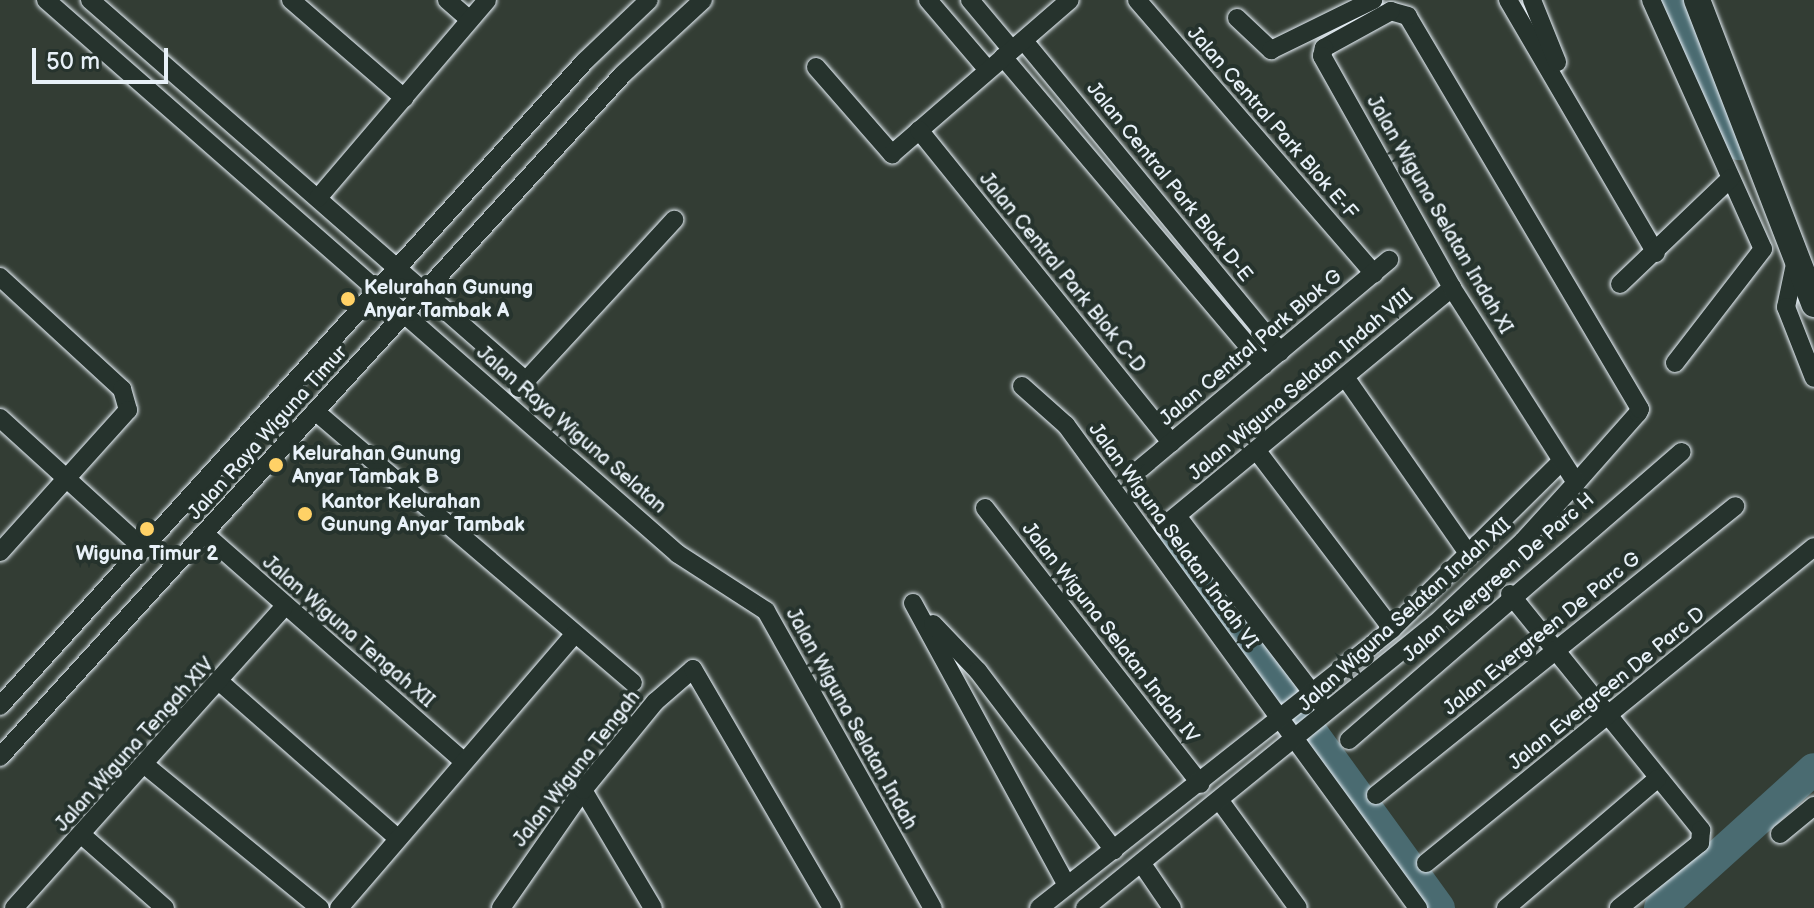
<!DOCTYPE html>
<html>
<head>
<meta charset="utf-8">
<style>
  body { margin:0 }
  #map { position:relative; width:1814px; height:908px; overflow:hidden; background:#333d34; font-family:"Balsamiq Sans",sans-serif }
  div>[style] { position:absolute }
  .river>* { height:32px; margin:-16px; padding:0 16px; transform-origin:16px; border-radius:16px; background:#4a6b71 }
  .roads { filter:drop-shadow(0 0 2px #e8f1f8) drop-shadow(0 0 2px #e8f1f8) }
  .street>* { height:18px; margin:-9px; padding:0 9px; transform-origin:9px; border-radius:9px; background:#26332d }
  .secondary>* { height:26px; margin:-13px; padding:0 13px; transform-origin:13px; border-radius:13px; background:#26332d }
  .dots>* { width:22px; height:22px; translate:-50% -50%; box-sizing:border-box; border:4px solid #26332d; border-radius:50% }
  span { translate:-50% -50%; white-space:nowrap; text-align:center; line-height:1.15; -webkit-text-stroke:8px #26332d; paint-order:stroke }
  .street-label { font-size:20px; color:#e8f1f8 }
  .poi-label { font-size:20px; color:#e8f1f8; font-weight:700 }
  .left { translate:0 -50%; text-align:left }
  .scale { position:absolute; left:32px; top:48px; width:136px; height:36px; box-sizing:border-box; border:4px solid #e8f1f8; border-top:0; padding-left:10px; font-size:24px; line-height:28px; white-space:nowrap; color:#e8f1f8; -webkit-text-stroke:6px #26332d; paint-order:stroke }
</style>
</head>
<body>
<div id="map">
  <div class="river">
    <div style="left:1677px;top:0;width:157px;rotate:66.7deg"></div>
    <div style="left:1174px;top:542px;width:452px;rotate:54.1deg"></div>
    <div style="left:1660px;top:908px;width:207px;rotate:-42.1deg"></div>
  </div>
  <div class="roads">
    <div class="street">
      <div style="left:46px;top:0;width:840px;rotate:41.24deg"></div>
      <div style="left:678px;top:554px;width:105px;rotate:32.9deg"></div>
      <div style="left:766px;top:611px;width:341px;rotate:60.7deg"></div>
      <div style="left:90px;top:0;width:578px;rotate:41.14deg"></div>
      <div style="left:291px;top:0;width:150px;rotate:40.9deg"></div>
      <div style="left:447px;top:0;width:30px;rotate:41deg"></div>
      <div style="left:928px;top:0;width:92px;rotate:49.4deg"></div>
      <div style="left:970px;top:0;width:65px;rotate:50deg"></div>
      <div style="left:1137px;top:0;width:362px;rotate:49.1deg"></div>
      <div style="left:1508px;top:0;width:293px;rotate:59.7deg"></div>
      <div style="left:1532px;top:0;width:67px;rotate:68deg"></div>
      <div style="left:1651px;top:0;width:273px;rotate:65.8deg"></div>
      <div style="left:1763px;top:249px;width:144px;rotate:127.7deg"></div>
      <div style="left:1237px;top:18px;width:47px;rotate:43.3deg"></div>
      <div style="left:1271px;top:50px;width:114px;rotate:-26.1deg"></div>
      <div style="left:1024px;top:41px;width:403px;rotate:50.5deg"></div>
      <div style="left:1003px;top:57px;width:404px;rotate:49.7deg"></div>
      <div style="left:816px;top:67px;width:116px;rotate:48.9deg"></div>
      <div style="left:892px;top:154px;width:235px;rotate:-40.9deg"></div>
      <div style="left:919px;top:130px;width:402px;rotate:51.1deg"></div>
      <div style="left:318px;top:198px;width:260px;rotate:-49.5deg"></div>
      <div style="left:1795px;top:264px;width:44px;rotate:101.8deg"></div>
      <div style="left:1786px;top:307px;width:76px;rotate:68.5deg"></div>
      <div style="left:0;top:277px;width:166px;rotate:42.6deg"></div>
      <div style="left:122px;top:389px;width:22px;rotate:74deg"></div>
      <div style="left:128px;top:410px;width:191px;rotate:132deg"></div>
      <div style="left:1620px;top:284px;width:153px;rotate:-43.7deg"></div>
      <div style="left:1345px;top:377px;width:217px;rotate:55.1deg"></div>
      <div style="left:1022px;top:386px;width:59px;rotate:41.6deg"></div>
      <div style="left:1066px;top:425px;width:598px;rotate:53.92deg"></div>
      <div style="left:519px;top:388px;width:229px;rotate:-47.3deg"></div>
      <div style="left:315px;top:411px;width:418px;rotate:40.5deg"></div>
      <div style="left:0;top:418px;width:195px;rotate:42.3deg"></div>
      <div style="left:1257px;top:451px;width:223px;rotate:52.8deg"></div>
      <div style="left:1141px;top:468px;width:324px;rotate:-40deg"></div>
      <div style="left:985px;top:508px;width:350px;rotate:52deg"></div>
      <div style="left:1177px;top:516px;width:234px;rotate:52.6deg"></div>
      <div style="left:1164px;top:526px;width:374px;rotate:-39.6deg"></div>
      <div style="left:206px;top:535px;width:342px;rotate:41.3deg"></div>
      <div style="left:1510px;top:594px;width:304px;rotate:51deg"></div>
      <div style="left:1701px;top:830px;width:13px;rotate:94deg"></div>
      <div style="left:1700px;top:843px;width:104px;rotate:141.3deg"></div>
      <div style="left:913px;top:603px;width:322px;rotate:61.4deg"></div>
      <div style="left:933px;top:624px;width:65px;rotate:46.2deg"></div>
      <div style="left:978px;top:671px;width:225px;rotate:52.8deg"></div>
      <div style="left:221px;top:683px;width:232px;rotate:41.3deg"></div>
      <div style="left:0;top:706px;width:871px;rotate:-47.79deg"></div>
      <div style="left:585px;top:61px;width:88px;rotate:-43.6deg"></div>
      <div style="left:1349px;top:740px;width:440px;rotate:-40.9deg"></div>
      <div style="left:0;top:757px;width:924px;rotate:-47.63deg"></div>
      <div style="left:623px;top:74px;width:109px;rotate:-42.8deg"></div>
      <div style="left:145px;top:765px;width:226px;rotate:39.3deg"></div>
      <div style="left:583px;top:790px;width:137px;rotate:59.3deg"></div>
      <div style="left:1376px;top:795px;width:461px;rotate:-38.8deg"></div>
      <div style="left:1220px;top:801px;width:132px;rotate:53.9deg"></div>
      <div style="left:1780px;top:834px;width:44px;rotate:-39.5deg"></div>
      <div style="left:83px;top:836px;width:109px;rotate:41.3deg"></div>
      <div style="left:1426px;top:863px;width:500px;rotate:-39.16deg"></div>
      <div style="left:1142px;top:864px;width:53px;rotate:55.7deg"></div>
      <div style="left:14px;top:908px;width:404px;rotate:-48.1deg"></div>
      <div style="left:339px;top:908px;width:359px;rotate:-49.3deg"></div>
      <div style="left:501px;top:908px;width:144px;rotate:-55.2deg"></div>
      <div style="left:583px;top:790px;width:114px;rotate:-50.7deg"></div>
      <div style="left:655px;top:702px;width:50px;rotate:-41deg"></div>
      <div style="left:693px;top:669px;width:276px;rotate:59.8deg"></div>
      <div style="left:1039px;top:908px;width:450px;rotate:-38.3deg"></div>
      <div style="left:1392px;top:629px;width:238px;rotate:-44.7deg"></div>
      <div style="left:1085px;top:908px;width:451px;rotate:-39.1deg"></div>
      <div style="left:1435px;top:624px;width:121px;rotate:-43.3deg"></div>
      <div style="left:1523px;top:541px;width:79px;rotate:-47.6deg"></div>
      <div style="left:1576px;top:483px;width:94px;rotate:-48.5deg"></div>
      <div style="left:1638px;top:413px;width:4px;rotate:-63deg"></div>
      <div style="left:1640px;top:409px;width:456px;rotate:-120.6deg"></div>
      <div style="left:1408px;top:16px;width:18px;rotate:-164deg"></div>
      <div style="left:1391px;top:11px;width:77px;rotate:151.1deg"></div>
      <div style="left:1324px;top:48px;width:8px;rotate:104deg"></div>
      <div style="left:1322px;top:56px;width:266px;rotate:60.7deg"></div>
      <div style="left:1452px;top:288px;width:231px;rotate:57.5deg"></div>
      <div style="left:1506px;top:908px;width:199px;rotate:-40.5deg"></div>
    </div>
    <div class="secondary">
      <div style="left:1697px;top:0;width:326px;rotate:68.9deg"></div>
    </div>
  </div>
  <div class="dots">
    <div style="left:348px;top:299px;background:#ffd166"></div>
    <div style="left:276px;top:465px;background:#ffd166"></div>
    <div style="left:305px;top:514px;background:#ffd166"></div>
    <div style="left:147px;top:529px;background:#ffd166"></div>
  </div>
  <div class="street-label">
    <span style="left:1272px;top:123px;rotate:49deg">Jalan Central Park Blok E-F</span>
    <span style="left:1169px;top:182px;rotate:51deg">Jalan Central Park Blok D-E</span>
    <span style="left:1439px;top:215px;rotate:60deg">Jalan Wiguna Selatan Indah XI</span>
    <span style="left:1062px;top:273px;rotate:51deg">Jalan Central Park Blok C-D</span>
    <span style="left:1251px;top:348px;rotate:-40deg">Jalan Central Park Blok G</span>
    <span style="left:1301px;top:385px;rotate:-40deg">Jalan Wiguna Selatan Indah VIII</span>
    <span style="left:571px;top:430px;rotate:41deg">Jalan Raya Wiguna Selatan</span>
    <span style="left:268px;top:433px;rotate:-48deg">Jalan Raya Wiguna Timur</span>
    <span style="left:1173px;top:536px;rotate:54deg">Jalan Wiguna Selatan Indah VI</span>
    <span style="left:1499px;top:578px;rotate:-41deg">Jalan Evergreen De Parc H</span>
    <span style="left:1405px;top:615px;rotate:-42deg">Jalan Wiguna Selatan Indah XII</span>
    <span style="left:348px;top:632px;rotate:41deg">Jalan Wiguna Tengah XII</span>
    <span style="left:1110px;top:633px;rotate:52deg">Jalan Wiguna Selatan Indah IV</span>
    <span style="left:1542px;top:634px;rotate:-39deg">Jalan Evergreen De Parc G</span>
    <span style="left:1607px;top:689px;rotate:-39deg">Jalan Evergreen De Parc D</span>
    <span style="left:851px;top:719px;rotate:61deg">Jalan Wiguna Selatan Indah</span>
    <span style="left:135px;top:745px;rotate:-48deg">Jalan Wiguna Tengah XIV</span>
    <span style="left:577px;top:769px;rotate:-52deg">Jalan Wiguna Tengah</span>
  </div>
  <div class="poi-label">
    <span class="left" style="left:364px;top:300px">Kelurahan Gunung<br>Anyar Tambak A</span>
    <span class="left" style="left:292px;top:466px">Kelurahan Gunung<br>Anyar Tambak B</span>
    <span class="left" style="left:321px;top:514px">Kantor Kelurahan<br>Gunung Anyar Tambak</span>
    <span style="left:147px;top:554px">Wiguna Timur 2</span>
  </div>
  <div class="scale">50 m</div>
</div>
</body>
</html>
